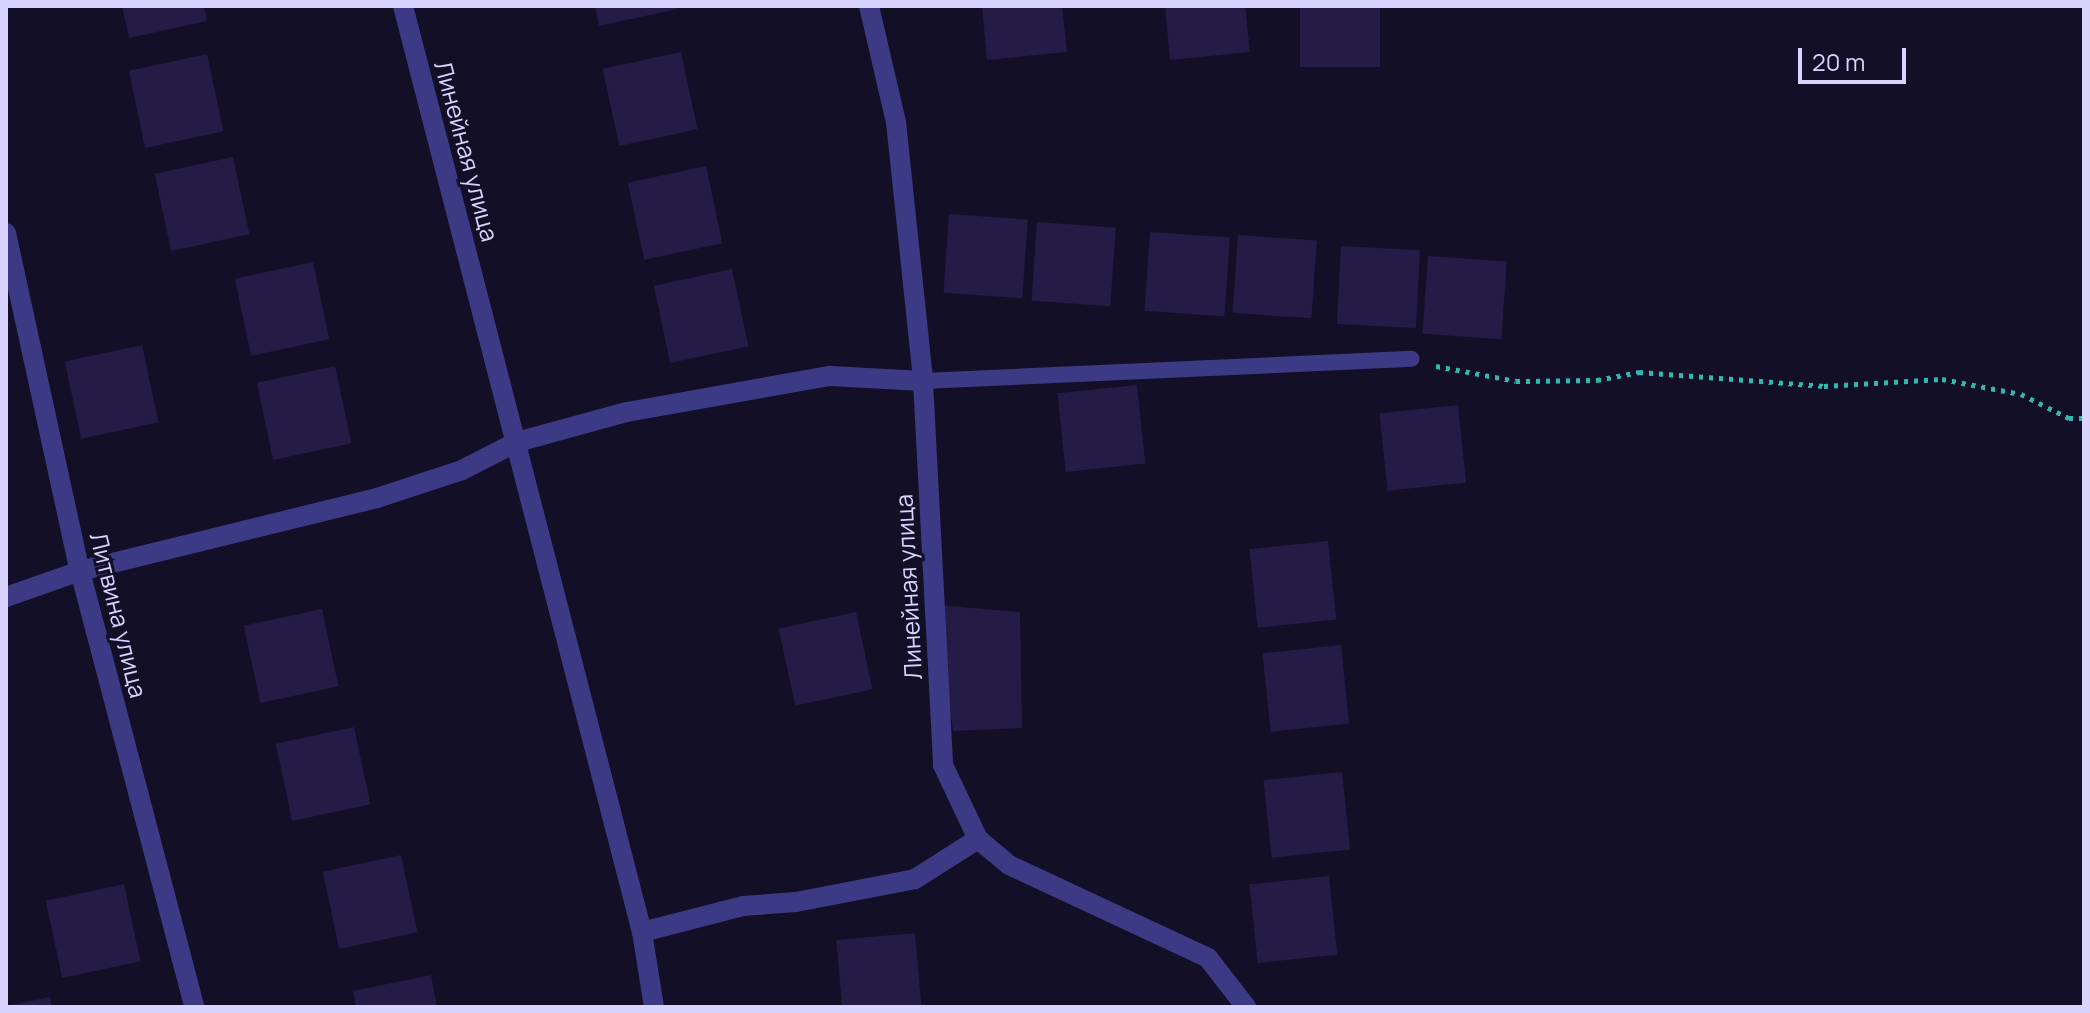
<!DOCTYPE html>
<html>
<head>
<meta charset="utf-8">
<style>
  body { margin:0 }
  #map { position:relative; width:2090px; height:1013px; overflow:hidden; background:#130f26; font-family:Manrope,sans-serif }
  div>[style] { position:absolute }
  .building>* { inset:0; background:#241b47; transform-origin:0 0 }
  .path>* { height:5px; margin-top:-2.5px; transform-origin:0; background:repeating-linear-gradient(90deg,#2fb8b0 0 4px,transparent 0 10px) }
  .lane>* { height:16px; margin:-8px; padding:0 8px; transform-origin:8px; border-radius:8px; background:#3d3a85 }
  .street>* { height:20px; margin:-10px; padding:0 10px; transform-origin:10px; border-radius:10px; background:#3d3a85 }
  span { translate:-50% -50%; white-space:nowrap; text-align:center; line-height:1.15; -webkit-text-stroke:6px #130f26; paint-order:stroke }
  .street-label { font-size:24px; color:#d9d4ff }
  .frame { position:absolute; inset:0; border:8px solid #d9d4ff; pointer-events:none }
  .scale { position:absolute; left:1798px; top:48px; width:108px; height:36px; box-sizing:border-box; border:4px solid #d9d4ff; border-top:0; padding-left:10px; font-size:24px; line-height:28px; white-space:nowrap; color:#d9d4ff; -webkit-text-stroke:6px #130f26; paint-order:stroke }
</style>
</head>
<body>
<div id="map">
  <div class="building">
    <div style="clip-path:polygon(122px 6px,204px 6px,207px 21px,129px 38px)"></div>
    <div style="clip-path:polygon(595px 6px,676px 6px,677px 9px,599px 26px)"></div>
    <div style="clip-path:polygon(982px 6px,1062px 6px,1067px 52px,987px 60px)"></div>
    <div style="clip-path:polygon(1165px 6px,1245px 6px,1250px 52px,1170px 60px)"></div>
    <div style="left:1300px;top:6px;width:80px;height:61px"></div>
    <div style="left:681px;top:52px;width:79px;height:80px;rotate:78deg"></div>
    <div style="left:207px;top:54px;width:79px;height:80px;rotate:78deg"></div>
    <div style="left:233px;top:157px;width:79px;height:80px;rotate:78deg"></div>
    <div style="left:706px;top:166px;width:79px;height:80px;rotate:78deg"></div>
    <div style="left:949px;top:214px;width:79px;height:79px;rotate:4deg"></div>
    <div style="left:1037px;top:222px;width:79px;height:79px;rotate:4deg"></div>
    <div style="left:1150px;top:232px;width:80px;height:79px;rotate:4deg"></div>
    <div style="left:1238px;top:235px;width:79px;height:78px;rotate:4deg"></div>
    <div style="left:1341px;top:246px;width:79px;height:78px;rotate:3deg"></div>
    <div style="left:1428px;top:256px;width:79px;height:78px;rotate:4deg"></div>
    <div style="left:313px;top:262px;width:79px;height:80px;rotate:78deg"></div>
    <div style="left:732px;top:269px;width:79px;height:80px;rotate:78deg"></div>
    <div style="left:142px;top:345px;width:79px;height:79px;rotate:78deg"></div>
    <div style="left:335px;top:366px;width:79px;height:80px;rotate:78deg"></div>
    <div style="left:1137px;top:385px;width:79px;height:80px;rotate:84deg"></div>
    <div style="left:1458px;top:405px;width:78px;height:79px;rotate:84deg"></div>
    <div style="left:1328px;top:541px;width:79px;height:79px;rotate:84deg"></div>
    <div style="clip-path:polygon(936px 605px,1020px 612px,1022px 728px,953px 731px)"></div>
    <div style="left:322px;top:609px;width:79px;height:80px;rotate:78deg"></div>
    <div style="left:856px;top:612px;width:79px;height:79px;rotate:78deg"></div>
    <div style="left:1341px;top:645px;width:79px;height:79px;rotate:84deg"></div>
    <div style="left:354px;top:727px;width:79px;height:80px;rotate:78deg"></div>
    <div style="left:1342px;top:772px;width:78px;height:79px;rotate:84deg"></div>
    <div style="left:401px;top:855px;width:79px;height:80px;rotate:78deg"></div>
    <div style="left:1329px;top:876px;width:79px;height:80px;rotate:84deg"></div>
    <div style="left:124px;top:884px;width:79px;height:80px;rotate:78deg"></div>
    <div style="left:915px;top:933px;width:74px;height:79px;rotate:85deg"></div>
    <div style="clip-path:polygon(431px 975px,437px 1007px,356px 1007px,353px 991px)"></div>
    <div style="clip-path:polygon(50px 997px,52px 1007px,6px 1007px,6px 1006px)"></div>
  </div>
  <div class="path">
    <div style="left:1436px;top:366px;width:81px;rotate:10.6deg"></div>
    <div style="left:1516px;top:381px;width:81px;rotate:-0.7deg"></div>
    <div style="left:1597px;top:380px;width:43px;rotate:-10.8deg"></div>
    <div style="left:1639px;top:372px;width:186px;rotate:4.3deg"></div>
    <div style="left:1824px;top:386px;width:118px;rotate:-3.4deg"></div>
    <div style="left:1942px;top:379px;width:80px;rotate:10.8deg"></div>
    <div style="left:2021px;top:394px;width:54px;rotate:26.6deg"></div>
    <div style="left:2069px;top:418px;width:15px"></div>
  </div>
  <div class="lane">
    <div style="left:923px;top:381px;width:489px;rotate:-2.6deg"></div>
  </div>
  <div class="street">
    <div style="left:403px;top:6px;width:956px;rotate:75.53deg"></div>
    <div style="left:642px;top:932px;width:76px;rotate:80.9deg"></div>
    <div style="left:869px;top:6px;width:119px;rotate:76.9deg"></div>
    <div style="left:896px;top:122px;width:260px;rotate:84deg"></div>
    <div style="left:923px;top:381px;width:385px;rotate:87deg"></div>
    <div style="left:943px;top:765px;width:82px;rotate:64.7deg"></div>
    <div style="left:978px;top:839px;width:40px;rotate:40deg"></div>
    <div style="left:1009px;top:865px;width:220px;rotate:25deg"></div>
    <div style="left:1208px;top:958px;width:62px;rotate:52.2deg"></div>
    <div style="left:6px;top:233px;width:346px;rotate:77.7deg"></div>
    <div style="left:80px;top:571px;width:451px;rotate:75.3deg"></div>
    <div style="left:6px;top:597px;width:78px;rotate:-19.4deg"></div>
    <div style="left:80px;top:571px;width:306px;rotate:-13.8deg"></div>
    <div style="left:377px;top:498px;width:89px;rotate:-18.2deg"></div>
    <div style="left:462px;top:470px;width:62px;rotate:-27deg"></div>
    <div style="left:517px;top:442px;width:114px;rotate:-15.3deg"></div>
    <div style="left:627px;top:412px;width:206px;rotate:-10.1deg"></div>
    <div style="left:830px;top:376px;width:93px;rotate:3.1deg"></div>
    <div style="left:642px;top:932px;width:104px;rotate:-14.4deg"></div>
    <div style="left:743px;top:906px;width:53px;rotate:-4.3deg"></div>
    <div style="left:796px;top:902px;width:121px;rotate:-10.9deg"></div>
    <div style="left:915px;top:879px;width:75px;rotate:-32.4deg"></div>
  </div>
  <div class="street-label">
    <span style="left:467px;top:151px;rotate:75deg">Линейная улица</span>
    <span style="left:908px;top:587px;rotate:-93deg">Линейная улица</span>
    <span style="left:119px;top:615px;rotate:76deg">Литвина улица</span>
  </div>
  <div class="frame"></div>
  <div class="scale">20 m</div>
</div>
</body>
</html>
